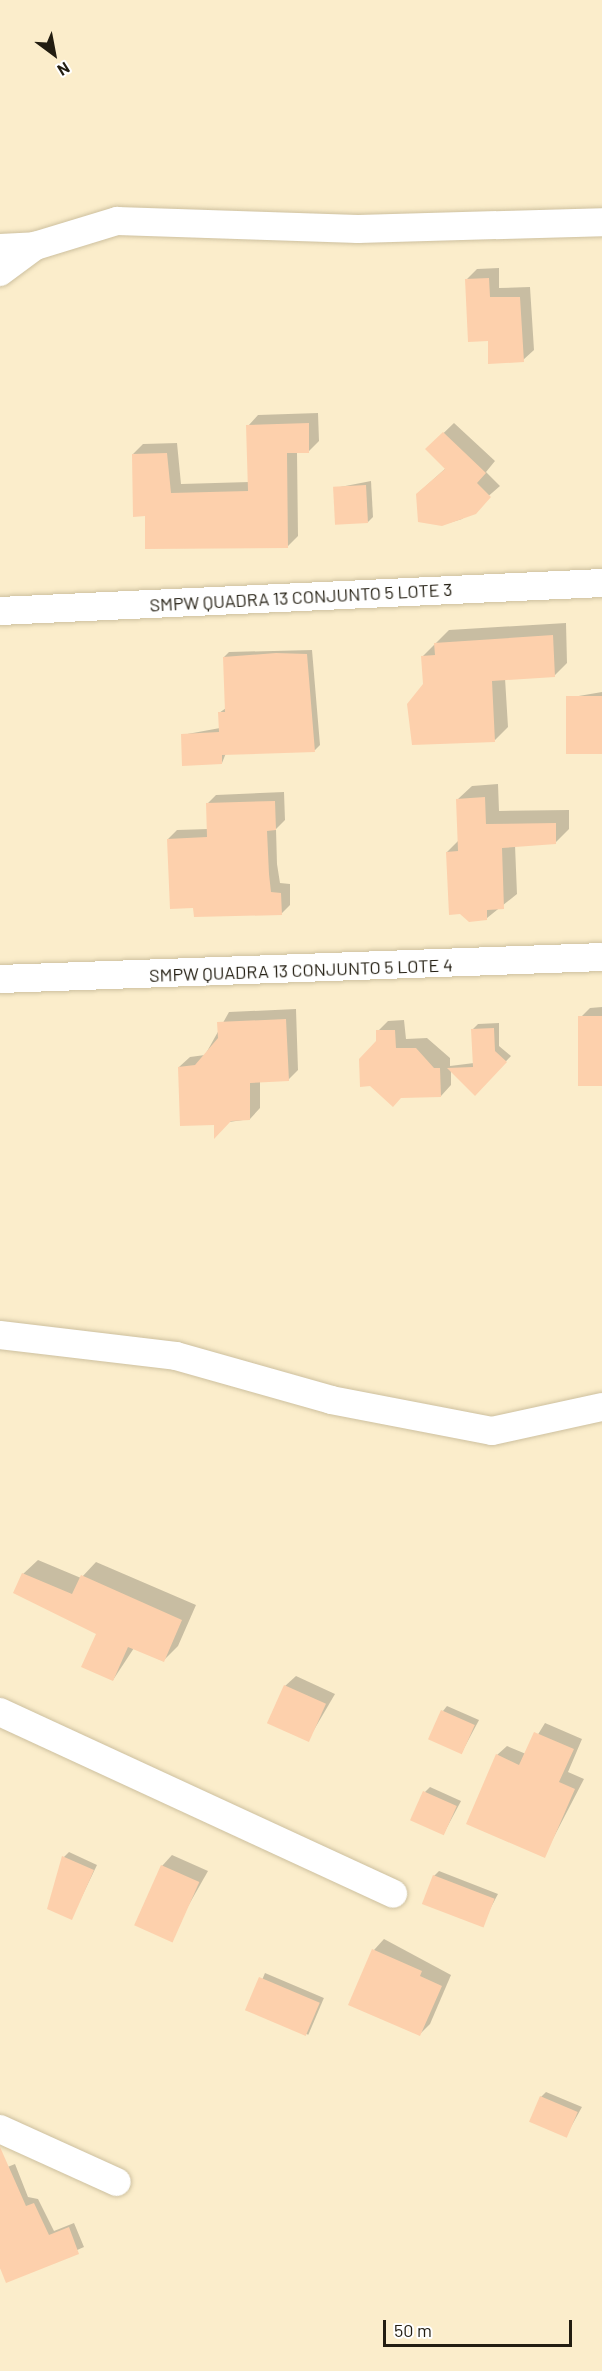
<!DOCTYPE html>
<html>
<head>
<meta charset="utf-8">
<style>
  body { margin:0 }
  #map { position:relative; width:602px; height:2371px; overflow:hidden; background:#fbedcb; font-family:Barlow,sans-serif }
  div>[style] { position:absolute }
  .shadow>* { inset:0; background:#0003; transform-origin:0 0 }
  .building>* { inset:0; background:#fdd0ac; transform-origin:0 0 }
  .roads { filter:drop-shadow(0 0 2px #cdc09f) drop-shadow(0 0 2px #cdc09f) }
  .minor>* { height:28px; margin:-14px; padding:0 14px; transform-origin:14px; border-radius:14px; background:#fff }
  span { translate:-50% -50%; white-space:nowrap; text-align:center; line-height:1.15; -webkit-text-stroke:5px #fff; paint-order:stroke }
  .street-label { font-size:18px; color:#221d11 }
  .north { position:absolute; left:24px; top:24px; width:60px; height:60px; -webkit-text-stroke:4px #fff; paint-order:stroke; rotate:148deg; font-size:16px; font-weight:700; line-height:24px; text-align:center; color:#221d11 }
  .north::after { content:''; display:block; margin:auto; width:21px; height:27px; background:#221d11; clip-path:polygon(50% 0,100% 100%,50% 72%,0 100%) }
  .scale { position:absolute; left:383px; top:2320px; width:189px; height:27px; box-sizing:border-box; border:3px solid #221d11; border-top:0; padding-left:8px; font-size:18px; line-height:21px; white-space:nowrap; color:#221d11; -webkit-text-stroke:4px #fff; paint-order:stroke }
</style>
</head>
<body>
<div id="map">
  <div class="shadow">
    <div style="clip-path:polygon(499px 268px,499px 288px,530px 287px,534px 350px,523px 360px,489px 340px,466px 280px,477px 269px)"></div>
    <div style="clip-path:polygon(318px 413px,319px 441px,308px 452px,297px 452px,298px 536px,287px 547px,146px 515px,133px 454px,143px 444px,177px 443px,181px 484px,249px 482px,248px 426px,258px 415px)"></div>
    <div style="clip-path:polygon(454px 423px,495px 461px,486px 472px,500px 486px,462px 519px,442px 525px,417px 494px,446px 468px,427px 449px)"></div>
    <div style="clip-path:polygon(371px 481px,373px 517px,368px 522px,335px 488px)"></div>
    <div style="clip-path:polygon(566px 623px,567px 663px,554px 676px,505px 678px,508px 727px,495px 740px,424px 685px,423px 656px,449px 630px)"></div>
    <div style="clip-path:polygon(312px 650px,320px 745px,315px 750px,226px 753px,222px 763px,182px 735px,220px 728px,219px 713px,226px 708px,224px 657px,229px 652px)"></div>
    <div style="clip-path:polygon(602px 692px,602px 752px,567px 698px)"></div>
    <div style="clip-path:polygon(498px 784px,499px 811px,569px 810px,569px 829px,555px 843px,515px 845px,517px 894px,487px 918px,447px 852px,459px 840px,458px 799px,472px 786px)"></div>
    <div style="clip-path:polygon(284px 792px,285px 820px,276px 829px,277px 864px,280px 883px,290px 884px,290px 905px,281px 914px,195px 906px,168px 839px,177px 830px,208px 829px,207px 804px,216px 795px)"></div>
    <div style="clip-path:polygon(602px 1007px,602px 1085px,580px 1018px,590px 1008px)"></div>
    <div style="clip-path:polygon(296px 1009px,298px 1070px,288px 1080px,260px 1081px,260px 1108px,250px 1119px,215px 1124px,179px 1067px,190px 1057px,205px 1055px,229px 1012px)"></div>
    <div style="clip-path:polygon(404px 1020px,406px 1039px,427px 1038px,450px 1058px,450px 1066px,474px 1063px,473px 1029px,478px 1024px,499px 1023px,499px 1046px,511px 1056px,475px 1094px,451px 1069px,451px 1085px,441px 1096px,378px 1042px,378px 1031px,388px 1021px)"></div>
    <div style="clip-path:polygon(38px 1560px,81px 1578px,96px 1562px,196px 1605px,178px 1646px,163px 1661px,134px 1648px,113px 1680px,98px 1633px,23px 1574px)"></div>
    <div style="clip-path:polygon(296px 1676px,335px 1694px,308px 1740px,285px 1686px)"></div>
    <div style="clip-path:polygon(447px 1706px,479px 1720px,462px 1752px,443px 1711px)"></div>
    <div style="clip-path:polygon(545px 1723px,582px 1739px,568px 1772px,584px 1779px,544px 1856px,497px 1755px,507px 1746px,526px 1754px)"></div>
    <div style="clip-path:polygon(430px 1787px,461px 1801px,444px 1833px,425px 1792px)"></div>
    <div style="clip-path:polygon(69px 1852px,97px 1865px,71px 1919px,64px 1857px)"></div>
    <div style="clip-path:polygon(172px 1855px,208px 1871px,170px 1938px,162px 1866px)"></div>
    <div style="clip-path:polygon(439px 1871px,498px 1894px,482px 1924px,434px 1876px)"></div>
    <div style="clip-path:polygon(384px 1939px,451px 1975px,430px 2024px,420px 2034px,374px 1950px)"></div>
    <div style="left:265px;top:1973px;width:64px;height:40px;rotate:23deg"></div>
    <div style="clip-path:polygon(546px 2092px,582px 2107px,567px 2134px,541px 2097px)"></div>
    <div style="clip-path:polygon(15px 2164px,28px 2197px,38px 2199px,54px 2231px,74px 2223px,84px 2247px,7px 2281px,0 2267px,0 2170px)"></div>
  </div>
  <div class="building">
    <div style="clip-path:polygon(489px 278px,490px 297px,520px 297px,524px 362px,488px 364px,488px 341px,468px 342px,465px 279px)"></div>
    <div style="clip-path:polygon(309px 423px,309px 453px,287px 453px,288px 548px,145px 549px,145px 516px,133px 517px,132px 454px,167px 453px,171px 493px,248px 491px,246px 425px)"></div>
    <div style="clip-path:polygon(443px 432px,486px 473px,477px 483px,491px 497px,476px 514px,442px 526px,418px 522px,416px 494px,445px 469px,425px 449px)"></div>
    <div style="left:366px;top:485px;width:38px;height:33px;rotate:87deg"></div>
    <div style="clip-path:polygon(553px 635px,555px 677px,492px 681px,495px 742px,412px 745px,407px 704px,423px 684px,421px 656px,435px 655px,434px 643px)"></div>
    <div style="clip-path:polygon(276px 653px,307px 654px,315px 752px,222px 755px,222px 764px,182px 766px,181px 734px,219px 732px,218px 712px,225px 712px,223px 657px)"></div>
    <div style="left:602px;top:696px;width:58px;height:36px;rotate:90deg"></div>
    <div style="clip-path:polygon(485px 797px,486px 824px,556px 823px,556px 844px,502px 848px,504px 909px,487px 910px,487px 920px,469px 922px,460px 914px,449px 915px,446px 852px,458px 851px,456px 799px)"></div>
    <div style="clip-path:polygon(275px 801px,276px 830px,267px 831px,269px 874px,271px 892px,281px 893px,282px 915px,194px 917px,193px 908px,170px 909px,167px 839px,207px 837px,206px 803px)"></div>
    <div style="left:602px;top:1016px;width:70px;height:24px;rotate:90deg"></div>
    <div style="clip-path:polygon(286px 1019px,289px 1081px,250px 1083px,250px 1120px,231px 1121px,214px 1139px,214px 1125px,180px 1126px,178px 1067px,195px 1065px,218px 1038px,217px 1022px)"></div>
    <div style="clip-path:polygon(494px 1028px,495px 1051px,507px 1062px,475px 1096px,447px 1068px,473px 1067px,471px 1029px)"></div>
    <div style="clip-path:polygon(376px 1030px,395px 1030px,396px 1048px,416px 1048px,434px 1068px,440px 1068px,441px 1097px,401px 1098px,393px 1107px,370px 1086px,360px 1087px,359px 1059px,376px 1041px)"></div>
    <div style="clip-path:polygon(22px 1573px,72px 1594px,81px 1575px,182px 1620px,164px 1662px,128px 1647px,113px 1681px,81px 1667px,96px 1634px,13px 1593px)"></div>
    <div style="left:284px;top:1685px;width:46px;height:42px;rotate:24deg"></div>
    <div style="left:441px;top:1710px;width:37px;height:32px;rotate:24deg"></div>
    <div style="clip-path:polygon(534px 1732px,574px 1749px,559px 1782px,575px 1789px,545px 1858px,466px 1824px,496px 1754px,519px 1765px)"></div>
    <div style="left:423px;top:1791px;width:37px;height:32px;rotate:24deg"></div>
    <div style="clip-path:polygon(62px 1856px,94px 1870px,72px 1920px,47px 1909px)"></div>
    <div style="left:161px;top:1865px;width:42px;height:66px;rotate:24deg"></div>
    <div style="left:433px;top:1875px;width:66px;height:31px;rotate:21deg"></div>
    <div style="clip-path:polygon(372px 1949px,422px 1971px,420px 1976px,442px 1986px,420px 2036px,348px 2005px)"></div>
    <div style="left:259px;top:1977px;width:66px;height:36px;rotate:23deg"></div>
    <div style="left:540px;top:2096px;width:41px;height:28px;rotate:23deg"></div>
    <div style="clip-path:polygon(0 2147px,26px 2206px,34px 2203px,49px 2235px,69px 2227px,79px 2254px,6px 2283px,0 2268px)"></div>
  </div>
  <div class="roads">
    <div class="minor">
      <div style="left:0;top:248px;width:35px;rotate:-3deg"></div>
      <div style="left:35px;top:246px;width:86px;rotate:-17deg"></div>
      <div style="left:117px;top:221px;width:241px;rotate:1.9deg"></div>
      <div style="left:358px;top:229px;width:244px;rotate:-1.6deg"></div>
      <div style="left:0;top:272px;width:44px;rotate:-36.6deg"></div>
      <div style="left:0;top:611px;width:603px;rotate:-2.66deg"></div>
      <div style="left:0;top:979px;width:602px;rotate:-2.09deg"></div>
      <div style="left:0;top:1335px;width:177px;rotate:6.8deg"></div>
      <div style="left:176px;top:1356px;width:161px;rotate:15.8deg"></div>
      <div style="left:331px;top:1400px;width:164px;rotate:10.9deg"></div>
      <div style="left:492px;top:1431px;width:113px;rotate:-12.3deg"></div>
      <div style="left:0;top:1712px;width:433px;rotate:24.8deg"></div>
      <div style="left:0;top:2129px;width:128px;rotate:24.4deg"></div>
    </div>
  </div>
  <div class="street-label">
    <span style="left:301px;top:597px;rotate:-3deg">SMPW QUADRA 13 CONJUNTO 5 LOTE 3</span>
    <span style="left:301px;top:970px;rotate:-2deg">SMPW QUADRA 13 CONJUNTO 5 LOTE 4</span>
  </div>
  <div class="north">N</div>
  <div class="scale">50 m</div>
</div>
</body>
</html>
